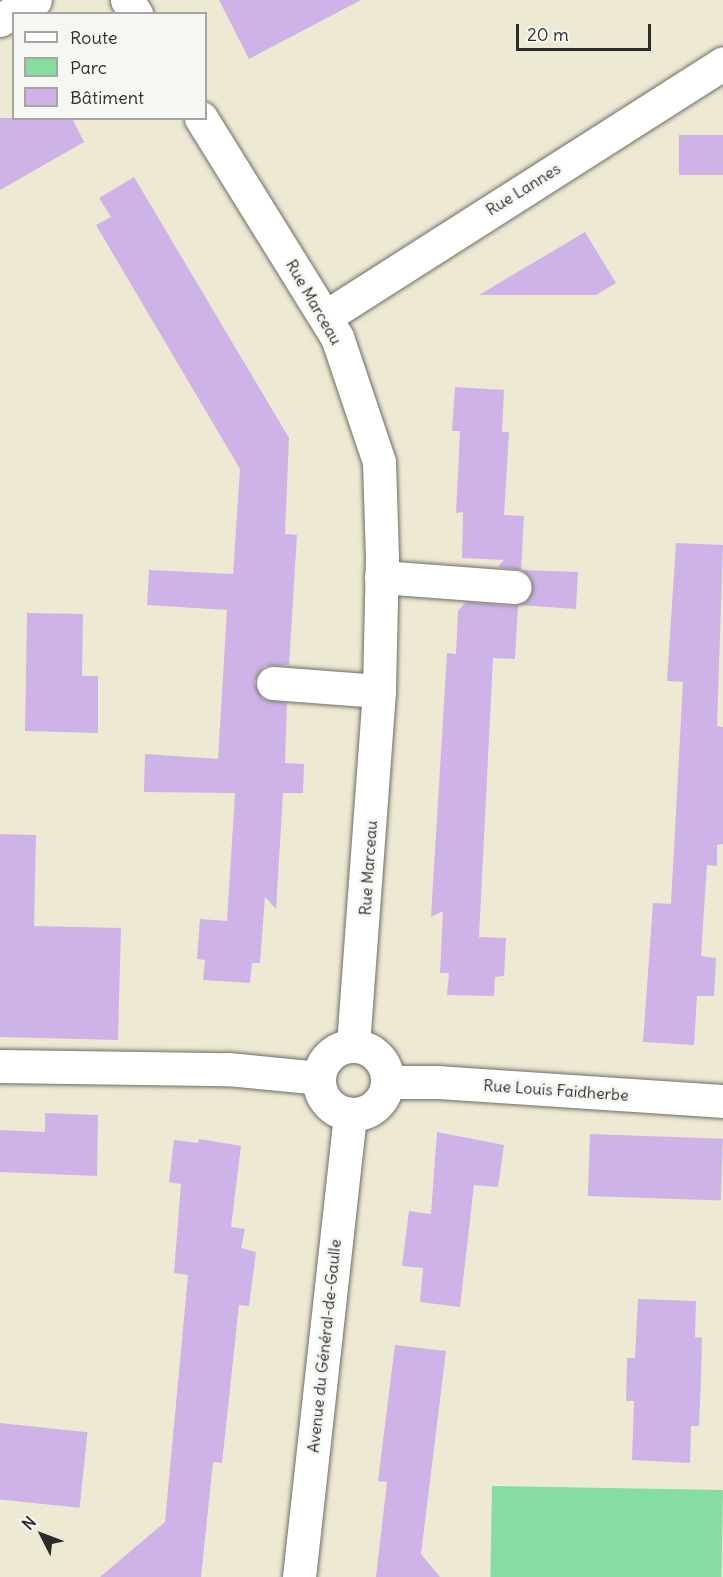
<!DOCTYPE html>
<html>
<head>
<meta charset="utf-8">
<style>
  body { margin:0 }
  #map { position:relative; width:723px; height:1577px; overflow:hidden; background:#eee9d3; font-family:Delius,sans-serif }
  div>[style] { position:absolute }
  .green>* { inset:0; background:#86dda1; transform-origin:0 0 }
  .building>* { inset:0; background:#cdb3e8; transform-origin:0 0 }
  .roads { filter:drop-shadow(0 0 2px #6f6e66) drop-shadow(0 0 2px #6f6e66) }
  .street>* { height:33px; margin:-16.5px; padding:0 16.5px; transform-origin:16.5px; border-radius:16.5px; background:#fff }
  .street>.ring { margin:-16.5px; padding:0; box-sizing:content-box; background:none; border:33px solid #fff; border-radius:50% }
  span { translate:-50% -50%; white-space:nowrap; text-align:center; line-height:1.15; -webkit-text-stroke:6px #f6f6f2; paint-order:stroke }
  .street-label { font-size:16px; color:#2b2b2b }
  .legend { position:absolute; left:12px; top:12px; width:195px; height:108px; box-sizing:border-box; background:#f6f6f2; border:2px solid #a5a5a2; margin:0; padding:8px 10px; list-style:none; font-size:18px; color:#2b2b2b }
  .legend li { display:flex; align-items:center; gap:12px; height:30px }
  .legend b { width:30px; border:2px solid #a5a5a2 }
  .north { position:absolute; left:12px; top:1505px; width:60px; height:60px; -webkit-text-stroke:4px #f6f6f2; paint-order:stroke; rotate:312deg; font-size:16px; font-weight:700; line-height:24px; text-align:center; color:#2b2b2b }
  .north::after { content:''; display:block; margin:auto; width:21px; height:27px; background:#2b2b2b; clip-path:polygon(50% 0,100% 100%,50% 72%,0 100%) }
  .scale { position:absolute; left:516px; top:24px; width:135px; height:27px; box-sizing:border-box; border:3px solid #2b2b2b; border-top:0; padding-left:8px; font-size:18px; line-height:21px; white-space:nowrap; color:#2b2b2b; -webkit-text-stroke:4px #f6f6f2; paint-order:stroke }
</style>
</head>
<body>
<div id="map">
  <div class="green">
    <div style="left:492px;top:1486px;width:231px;height:92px;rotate:1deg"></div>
  </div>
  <div class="building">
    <div style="clip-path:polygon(219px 0,361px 0,249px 59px)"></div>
    <div style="clip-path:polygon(0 118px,72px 118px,84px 142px,0 190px)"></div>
    <div style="left:723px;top:135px;width:40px;height:44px;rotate:90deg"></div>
    <div style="clip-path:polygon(134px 177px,289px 438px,285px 534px,297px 535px,289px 665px,264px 666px,254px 682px,263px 699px,287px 703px,285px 763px,304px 764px,303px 793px,283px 793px,276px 909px,265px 897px,260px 963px,252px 963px,250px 983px,203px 980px,205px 960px,197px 959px,200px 919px,227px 921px,235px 793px,144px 792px,145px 754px,218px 759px,227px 610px,147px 605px,149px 570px,233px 574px,240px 469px,96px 225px,111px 217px,99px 198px)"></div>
    <div style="clip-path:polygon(585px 232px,616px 283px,596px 295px,479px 295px)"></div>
    <div style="clip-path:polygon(455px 387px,504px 390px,502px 432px,509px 432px,504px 515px,524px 516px,521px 570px,498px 567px,504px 560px,462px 558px,463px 512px,456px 513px,460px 431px,452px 431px)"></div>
    <div style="clip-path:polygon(676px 543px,723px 545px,717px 726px,723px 727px,723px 844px,717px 845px,717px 866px,707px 865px,701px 956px,716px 958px,714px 996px,697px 996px,694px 1045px,643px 1042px,653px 903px,671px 904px,683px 682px,667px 681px)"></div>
    <div style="clip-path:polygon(522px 570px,578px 572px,576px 609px,518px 605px,515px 659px,493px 658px,479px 937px,506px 938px,504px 976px,495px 977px,494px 996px,447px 995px,449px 973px,440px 973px,443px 911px,431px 917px,447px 653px,456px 654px,458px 611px,466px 602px,514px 606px,530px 598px,532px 579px)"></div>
    <div style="clip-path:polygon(27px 613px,83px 614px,82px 676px,98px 676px,98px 733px,25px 731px)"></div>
    <div style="clip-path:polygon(0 834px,36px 835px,34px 926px,121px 928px,118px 1040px,0 1037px)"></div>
    <div style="clip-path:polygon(45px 1113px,98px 1115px,97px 1176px,0 1172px,0 1130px,45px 1132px)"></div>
    <div style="clip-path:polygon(437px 1132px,504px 1145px,498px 1187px,474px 1185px,460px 1307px,420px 1302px,423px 1268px,402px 1266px,409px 1211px,431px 1214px)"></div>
    <div style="left:590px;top:1134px;width:133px;height:62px;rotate:2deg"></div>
    <div style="clip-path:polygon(199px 1139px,241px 1146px,231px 1227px,245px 1229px,241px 1248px,256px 1252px,249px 1306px,239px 1305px,222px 1463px,213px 1462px,201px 1577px,100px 1577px,165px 1522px,188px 1275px,174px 1273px,181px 1184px,169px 1182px,174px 1140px,198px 1143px)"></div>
    <div style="clip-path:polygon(638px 1299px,696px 1301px,695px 1337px,702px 1338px,701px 1378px,699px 1426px,691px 1426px,690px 1463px,632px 1460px,634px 1401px,626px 1401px,627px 1358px,635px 1358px)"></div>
    <div style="clip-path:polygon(395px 1345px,446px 1351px,421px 1554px,440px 1577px,376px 1577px,387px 1482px,378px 1481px)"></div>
    <div style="left:0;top:1423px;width:88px;height:76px;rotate:6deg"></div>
  </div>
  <div class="roads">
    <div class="street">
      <div style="left:127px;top:0;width:17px;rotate:57deg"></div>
      <div style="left:0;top:20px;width:40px;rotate:-29.7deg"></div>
      <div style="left:201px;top:118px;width:258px;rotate:58.2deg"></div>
      <div style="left:337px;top:337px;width:132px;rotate:71.4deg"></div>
      <div style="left:379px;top:462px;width:95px;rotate:88.2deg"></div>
      <div style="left:382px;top:557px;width:134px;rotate:91.3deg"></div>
      <div style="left:379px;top:691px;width:355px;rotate:94.2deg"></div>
      <div style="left:325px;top:317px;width:472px;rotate:-32.5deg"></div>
      <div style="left:381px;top:577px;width:134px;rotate:4.3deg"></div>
      <div style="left:273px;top:683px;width:106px;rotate:4.3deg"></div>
      <div class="ring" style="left:319px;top:1046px;width:35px;height:35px"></div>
      <div style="left:0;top:1066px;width:228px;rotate:0.8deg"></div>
      <div style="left:228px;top:1069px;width:91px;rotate:5.6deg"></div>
      <div style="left:388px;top:1082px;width:49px"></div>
      <div style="left:437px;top:1082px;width:287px;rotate:3.8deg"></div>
      <div style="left:299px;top:1577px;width:466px;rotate:-83.7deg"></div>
    </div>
  </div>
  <div class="street-label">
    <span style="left:523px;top:189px;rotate:-32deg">Rue Lannes</span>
    <span style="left:314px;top:302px;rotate:60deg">Rue Marceau</span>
    <span style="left:368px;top:868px;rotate:-86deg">Rue Marceau</span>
    <span style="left:556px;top:1090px;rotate:4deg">Rue Louis Faidherbe</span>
    <span style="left:324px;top:1346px;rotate:-84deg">Avenue du Général-de-Gaulle</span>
  </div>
  <ul class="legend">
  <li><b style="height:8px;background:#fff"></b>Route</li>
  <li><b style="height:16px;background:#86dda1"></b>Parc</li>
  <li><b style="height:16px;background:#cdb3e8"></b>Bâtiment</li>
  </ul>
  <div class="north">N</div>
  <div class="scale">20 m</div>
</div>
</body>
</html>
